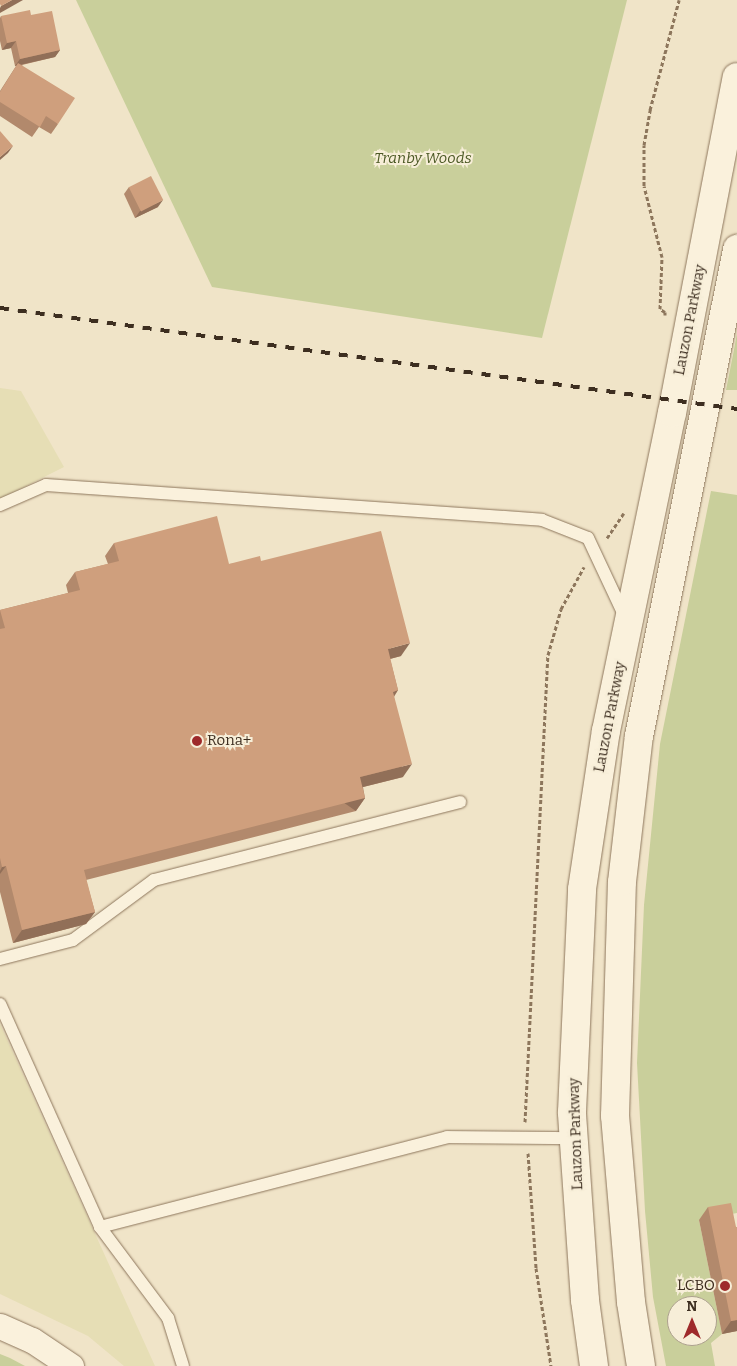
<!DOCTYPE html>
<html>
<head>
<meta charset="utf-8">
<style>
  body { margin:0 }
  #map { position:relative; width:737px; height:1366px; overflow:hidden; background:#f0e4c8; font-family:Bitter,serif }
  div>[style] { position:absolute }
  .farmland>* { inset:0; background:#e6deb5 }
  .green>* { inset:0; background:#c9cf9b }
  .path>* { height:3px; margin-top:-1.5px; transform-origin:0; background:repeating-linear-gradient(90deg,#8d765c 0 4px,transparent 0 6.5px) }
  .roads { filter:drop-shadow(0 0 1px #8d765c) drop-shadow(0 0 1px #8d765c) }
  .lane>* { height:12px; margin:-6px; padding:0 6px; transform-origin:6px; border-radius:6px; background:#faf1dc }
  .street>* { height:25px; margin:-12.5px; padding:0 12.5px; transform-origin:12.5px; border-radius:12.5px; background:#faf1dc }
  .secondary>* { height:28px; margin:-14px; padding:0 14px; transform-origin:14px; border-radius:14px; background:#faf1dc }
  .rail>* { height:4px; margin-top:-2px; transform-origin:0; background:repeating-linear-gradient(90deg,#3d2e20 0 9px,transparent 0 18px) }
  .wall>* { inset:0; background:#b2896c }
  .shaded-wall>* { inset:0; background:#916f58; transform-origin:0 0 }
  .building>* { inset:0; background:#cf9f7d; transform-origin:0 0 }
  .dots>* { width:14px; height:14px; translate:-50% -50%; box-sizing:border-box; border:2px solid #f7eed8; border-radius:50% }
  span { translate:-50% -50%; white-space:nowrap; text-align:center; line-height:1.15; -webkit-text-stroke:4px #f7eed8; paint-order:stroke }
  .park-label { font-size:15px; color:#4d5a26; font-style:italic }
  .street-label { font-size:15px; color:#3d2e20 }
  .poi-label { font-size:15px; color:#3d2e20 }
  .left { translate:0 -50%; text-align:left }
  .right { translate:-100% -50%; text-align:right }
  .north { position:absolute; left:667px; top:1296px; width:50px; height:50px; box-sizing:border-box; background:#f7eed8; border:1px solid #ada18e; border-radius:50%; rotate:0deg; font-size:14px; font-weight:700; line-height:20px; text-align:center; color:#3d2e20 }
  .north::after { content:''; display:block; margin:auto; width:18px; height:22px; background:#9e2a2b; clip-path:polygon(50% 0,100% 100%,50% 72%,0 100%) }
</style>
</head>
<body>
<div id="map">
  <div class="farmland">
    <div style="clip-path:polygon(0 388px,21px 391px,64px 467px,0 499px)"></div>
    <div style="clip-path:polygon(0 1024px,155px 1366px,124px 1366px,88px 1336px,0 1294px)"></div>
  </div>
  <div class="green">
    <div style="clip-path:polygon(76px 0,627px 0,542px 338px,212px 287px)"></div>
    <div style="clip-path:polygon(737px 333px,737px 390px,726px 390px,733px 355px)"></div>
    <div style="clip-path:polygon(evenodd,711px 491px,737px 495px,737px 1213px,699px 1220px,722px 1334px,711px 1343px,715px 1366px,666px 1366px,653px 1297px,645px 1211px,637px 1063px,644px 905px,660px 744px,711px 491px,677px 1306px,707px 1306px,707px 1336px,677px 1336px,677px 1306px)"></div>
    <div style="clip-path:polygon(0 1354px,10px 1358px,25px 1366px,0 1366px)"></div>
  </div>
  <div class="path">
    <div style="left:665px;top:315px;width:3px;rotate:-90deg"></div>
    <div style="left:665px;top:312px;width:6px;rotate:-149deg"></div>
    <div style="left:660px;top:309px;width:52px;rotate:-87.8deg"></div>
    <div style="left:662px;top:257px;width:73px;rotate:-104.2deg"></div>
    <div style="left:644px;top:186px;width:41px;rotate:-90deg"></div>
    <div style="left:644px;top:145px;width:36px;rotate:-80deg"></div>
    <div style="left:650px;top:110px;width:114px;rotate:-75.2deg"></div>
    <div style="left:607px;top:538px;width:30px;rotate:-56deg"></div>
    <div style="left:525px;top:1122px;width:468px;rotate:-87.2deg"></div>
    <div style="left:548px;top:655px;width:48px;rotate:-74.2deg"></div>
    <div style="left:561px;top:609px;width:48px;rotate:-61.3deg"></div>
    <div style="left:528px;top:1153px;width:115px;rotate:86deg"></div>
    <div style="left:536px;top:1268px;width:99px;rotate:81.3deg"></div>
  </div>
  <div class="roads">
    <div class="lane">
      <div style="left:0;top:505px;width:50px;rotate:-23.5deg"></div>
      <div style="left:46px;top:485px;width:497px;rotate:4deg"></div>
      <div style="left:542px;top:520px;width:49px;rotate:21.4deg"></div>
      <div style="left:588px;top:538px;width:87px;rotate:64.9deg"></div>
      <div style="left:0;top:959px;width:75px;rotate:-14.6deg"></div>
      <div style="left:73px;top:940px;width:101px;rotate:-36.5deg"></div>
      <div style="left:154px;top:880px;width:316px;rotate:-14.3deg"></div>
      <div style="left:0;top:1004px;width:244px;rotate:65.8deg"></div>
      <div style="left:100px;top:1227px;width:114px;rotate:53.2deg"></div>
      <div style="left:168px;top:1318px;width:50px;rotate:72.6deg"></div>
      <div style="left:100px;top:1227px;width:358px;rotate:-14.5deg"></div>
      <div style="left:447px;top:1137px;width:127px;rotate:0.5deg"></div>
    </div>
    <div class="street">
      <div style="left:0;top:1326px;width:35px;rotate:24deg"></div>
      <div style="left:32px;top:1340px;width:47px;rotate:33.7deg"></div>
    </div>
    <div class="secondary">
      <div style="left:594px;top:1366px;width:67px;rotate:-97.8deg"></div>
      <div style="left:585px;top:1300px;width:188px;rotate:-94deg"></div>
      <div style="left:572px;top:1112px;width:223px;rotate:-87.4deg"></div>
      <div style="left:582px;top:889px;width:160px;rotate:-81.4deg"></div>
      <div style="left:606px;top:731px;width:325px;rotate:-78.3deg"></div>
      <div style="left:672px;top:413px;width:342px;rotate:-79.1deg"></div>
      <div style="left:641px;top:1366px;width:65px;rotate:-98.9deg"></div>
      <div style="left:631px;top:1302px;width:187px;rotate:-94.9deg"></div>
      <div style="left:615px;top:1116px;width:234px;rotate:-88.3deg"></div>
      <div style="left:622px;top:882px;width:147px;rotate:-83.4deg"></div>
      <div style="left:639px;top:736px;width:497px;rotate:-78.6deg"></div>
    </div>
  </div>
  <div class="rail">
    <div style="left:0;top:308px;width:744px;rotate:7.8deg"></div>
  </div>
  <div class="wall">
    <div style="clip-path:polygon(31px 15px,60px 50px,55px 57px,22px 65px,58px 124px,51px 134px,39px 127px,32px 137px,0 116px,0 91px,16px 66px,15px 66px,11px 48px,2px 50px,0 41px,0 18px,1px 16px)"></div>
    <div style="clip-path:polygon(129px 187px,158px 207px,135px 218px,124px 194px)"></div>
    <div style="clip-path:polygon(114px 543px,229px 564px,261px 561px,401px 656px,390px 659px,398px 690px,394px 697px,403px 777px,363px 787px,365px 798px,356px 811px,86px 880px,95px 912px,86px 924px,13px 943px,0 892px,0 610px,68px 593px,66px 585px,75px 572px,108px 564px,105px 556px)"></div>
    <div style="clip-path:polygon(708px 1207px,736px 1227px,737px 1331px,722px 1334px,699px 1220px)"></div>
  </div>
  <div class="shaded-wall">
    <div style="clip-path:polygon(12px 0,23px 0,0 13px,0 8px,1px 6px)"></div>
    <div style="clip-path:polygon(16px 41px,11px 48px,2px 50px,7px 43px)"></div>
    <div style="clip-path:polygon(60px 50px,55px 57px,15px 66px,20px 59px)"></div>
    <div style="clip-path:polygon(13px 146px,8px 153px,0 160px,0 157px)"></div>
    <div style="clip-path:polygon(163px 200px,158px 207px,135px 218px,140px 211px)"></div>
    <div style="clip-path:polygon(410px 643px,401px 656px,378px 662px,388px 649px)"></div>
    <div style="clip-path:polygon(398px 690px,389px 703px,393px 692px)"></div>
    <div style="clip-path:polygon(412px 764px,403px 777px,351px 790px,360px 777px)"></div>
    <div style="left:365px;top:798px;width:16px;height:290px;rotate:125deg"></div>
    <div style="clip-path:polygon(6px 866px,0 874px,0 871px,2px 867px)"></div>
    <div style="clip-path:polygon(95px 912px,86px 924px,13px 943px,22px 930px)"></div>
    <div style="clip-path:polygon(737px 1320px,737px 1331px,722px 1334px,731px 1321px)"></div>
  </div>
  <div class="building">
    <div style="clip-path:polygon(0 0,12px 0,1px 6px,0 4px)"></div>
    <div style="clip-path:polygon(30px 10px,31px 15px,52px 11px,60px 50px,20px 59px,16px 41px,7px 43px,1px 16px)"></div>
    <div style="clip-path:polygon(18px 63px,75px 98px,58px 124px,46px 116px,40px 127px,0 102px,0 92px)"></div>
    <div style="clip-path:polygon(0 131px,13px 146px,0 157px)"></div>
    <div style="left:151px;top:176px;width:27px;height:25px;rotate:63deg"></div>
    <div style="clip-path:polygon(217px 516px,229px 564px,260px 556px,261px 561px,381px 531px,410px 643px,388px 649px,398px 690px,393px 692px,412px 764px,360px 777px,365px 798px,84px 870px,95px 912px,22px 930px,6px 866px,2px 867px,0 858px,0 629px,5px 628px,0 610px,80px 590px,75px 572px,119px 561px,114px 543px)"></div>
    <div style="clip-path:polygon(731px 1203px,736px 1227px,737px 1227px,737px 1320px,731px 1321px,708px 1207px)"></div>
  </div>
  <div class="dots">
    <div style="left:197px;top:741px;background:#9e2a2b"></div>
    <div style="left:725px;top:1286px;background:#9e2a2b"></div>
  </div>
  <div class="park-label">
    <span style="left:423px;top:159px">Tranby Woods</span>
  </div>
  <div class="street-label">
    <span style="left:690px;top:320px;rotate:-79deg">Lauzon Parkway</span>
    <span style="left:610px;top:717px;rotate:-79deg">Lauzon Parkway</span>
    <span style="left:576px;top:1134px;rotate:-92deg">Lauzon Parkway</span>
  </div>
  <div class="poi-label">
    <span class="left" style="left:207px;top:741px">Rona+</span>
    <span class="right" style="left:715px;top:1286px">LCBO</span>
  </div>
  <div class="north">N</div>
</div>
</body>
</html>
